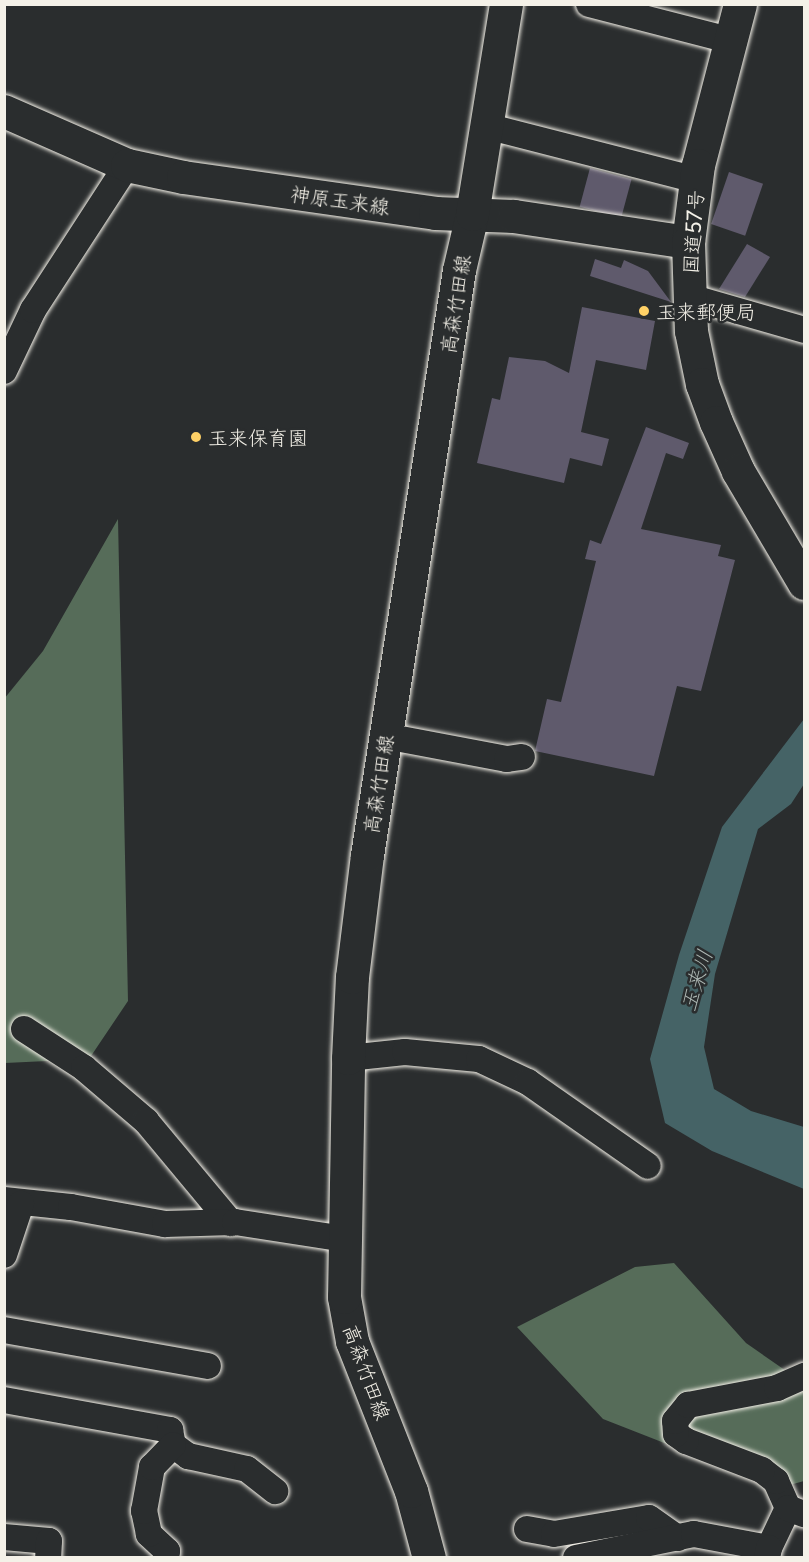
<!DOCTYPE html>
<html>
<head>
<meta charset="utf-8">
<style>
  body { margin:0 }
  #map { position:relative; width:809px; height:1562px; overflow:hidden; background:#2a2d2e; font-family:"Playpen Sans","Klee One",sans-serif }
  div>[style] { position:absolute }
  .green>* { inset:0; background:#566c59 }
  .water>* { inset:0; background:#456366 }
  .building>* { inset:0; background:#5f5a6c; transform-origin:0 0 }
  .roads { filter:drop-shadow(0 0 2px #f4f1e8) drop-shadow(0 0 2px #f4f1e8) }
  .minor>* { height:26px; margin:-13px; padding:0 13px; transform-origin:13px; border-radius:13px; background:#2a2d2e }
  .major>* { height:33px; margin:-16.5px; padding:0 16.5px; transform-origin:16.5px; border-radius:16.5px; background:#2a2d2e }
  .highway>* { height:33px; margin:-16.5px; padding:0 16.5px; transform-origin:16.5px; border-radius:16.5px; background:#2a2d2e }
  .dots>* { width:16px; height:16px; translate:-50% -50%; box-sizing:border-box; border:3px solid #2a2d2e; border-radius:50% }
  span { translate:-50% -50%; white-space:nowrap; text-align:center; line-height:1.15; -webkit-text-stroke:5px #2a2d2e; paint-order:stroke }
  .street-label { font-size:20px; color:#f4f1e8 }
  .poi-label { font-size:20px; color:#f4f1e8 }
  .left { translate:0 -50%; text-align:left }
  .water-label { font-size:21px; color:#aeb8b4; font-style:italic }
  .frame { position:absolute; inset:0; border:6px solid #f4f1e8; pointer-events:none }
</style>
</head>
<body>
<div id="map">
  <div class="green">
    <div style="clip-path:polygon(118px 519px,128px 1001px,89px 1059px,5px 1063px,4px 699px,43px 651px)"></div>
    <div style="clip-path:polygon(674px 1263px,746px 1343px,792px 1375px,804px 1368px,804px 1481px,779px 1488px,603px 1419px,517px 1327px,635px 1267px)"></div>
  </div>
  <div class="water">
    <div style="clip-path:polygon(804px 719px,804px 784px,791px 804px,758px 829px,715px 974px,704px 1047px,714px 1089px,751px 1111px,804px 1127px,804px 1189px,712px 1151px,665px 1123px,650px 1059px,679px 955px,722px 827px)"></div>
  </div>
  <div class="building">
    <div style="left:590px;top:168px;width:43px;height:40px;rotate:15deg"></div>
    <div style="left:729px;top:172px;width:36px;height:55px;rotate:19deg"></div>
    <div style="clip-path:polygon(747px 244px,770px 257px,745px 297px,719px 289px)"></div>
    <div style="clip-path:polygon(595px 259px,621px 268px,624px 260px,648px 271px,671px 302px,590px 276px)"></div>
    <div style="clip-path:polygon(582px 307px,655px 321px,646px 370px,596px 360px,581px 432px,609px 439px,602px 466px,570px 458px,564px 483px,477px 463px,492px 398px,500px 400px,509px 357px,545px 361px,569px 373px)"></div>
    <div style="clip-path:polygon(646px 427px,689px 443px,683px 459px,666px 453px,641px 529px,721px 545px,718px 556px,735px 560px,701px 691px,677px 686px,654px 776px,535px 751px,547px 699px,561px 702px,596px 561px,585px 559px,590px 540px,601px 544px)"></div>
  </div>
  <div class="roads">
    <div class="minor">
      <div style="left:589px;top:4px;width:145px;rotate:14.4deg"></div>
      <div style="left:486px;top:126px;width:217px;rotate:14.4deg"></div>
      <div style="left:690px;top:297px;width:119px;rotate:16.1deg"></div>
      <div style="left:4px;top:371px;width:68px;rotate:-64.6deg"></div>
      <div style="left:33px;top:310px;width:173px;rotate:-57deg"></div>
      <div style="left:385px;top:736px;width:124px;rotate:10.7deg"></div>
      <div style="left:507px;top:759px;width:15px;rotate:-8deg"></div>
      <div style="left:24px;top:1029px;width:72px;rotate:33deg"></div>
      <div style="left:84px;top:1068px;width:82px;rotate:40.5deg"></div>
      <div style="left:146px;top:1121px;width:133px;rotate:50.2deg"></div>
      <div style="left:348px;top:1058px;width:57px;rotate:-6deg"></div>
      <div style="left:405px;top:1052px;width:74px;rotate:5.4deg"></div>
      <div style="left:479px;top:1059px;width:54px;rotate:25.1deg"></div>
      <div style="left:528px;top:1082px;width:146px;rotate:35deg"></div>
      <div style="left:4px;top:1200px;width:67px;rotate:6deg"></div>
      <div style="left:71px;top:1207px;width:96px;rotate:10.3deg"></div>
      <div style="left:165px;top:1224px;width:70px;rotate:-1.6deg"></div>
      <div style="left:235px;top:1222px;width:111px;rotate:8.8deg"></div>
      <div style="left:4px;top:1255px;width:54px;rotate:-71.6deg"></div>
      <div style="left:4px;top:1330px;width:207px;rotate:10deg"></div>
      <div style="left:4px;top:1400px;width:169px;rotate:10.2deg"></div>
      <div style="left:170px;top:1430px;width:15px;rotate:79deg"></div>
      <div style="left:173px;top:1445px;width:19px;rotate:36deg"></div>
      <div style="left:188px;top:1456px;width:60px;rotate:12.4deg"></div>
      <div style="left:247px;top:1469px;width:36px;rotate:38deg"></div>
      <div style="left:788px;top:1508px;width:30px;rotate:-114deg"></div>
      <div style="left:776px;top:1481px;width:18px;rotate:-142deg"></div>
      <div style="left:762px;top:1470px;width:81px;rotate:-159.1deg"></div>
      <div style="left:686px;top:1441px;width:12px;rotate:-145deg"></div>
      <div style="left:676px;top:1434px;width:13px;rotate:-94deg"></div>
      <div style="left:675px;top:1421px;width:21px;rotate:-51deg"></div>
      <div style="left:688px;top:1405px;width:91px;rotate:-10.8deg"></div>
      <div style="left:777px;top:1388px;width:30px;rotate:-24deg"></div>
      <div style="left:527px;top:1529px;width:27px;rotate:10deg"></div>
      <div style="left:554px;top:1534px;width:96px;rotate:-9.6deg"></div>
      <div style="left:649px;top:1518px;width:35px;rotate:35deg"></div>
      <div style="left:4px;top:1537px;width:45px;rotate:5.1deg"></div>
      <div style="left:49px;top:1541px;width:17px;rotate:93deg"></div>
      <div style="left:769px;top:1548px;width:44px;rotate:-64.6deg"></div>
      <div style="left:788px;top:1508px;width:17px;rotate:21deg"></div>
      <div style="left:166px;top:1558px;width:7px;rotate:-82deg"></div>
      <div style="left:167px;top:1551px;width:25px;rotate:-137deg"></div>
      <div style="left:149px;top:1534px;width:24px;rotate:-102deg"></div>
      <div style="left:144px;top:1511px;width:45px;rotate:-79.7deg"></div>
      <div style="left:152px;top:1467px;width:30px;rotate:-46deg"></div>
      <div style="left:576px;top:1558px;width:120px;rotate:-11.5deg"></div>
      <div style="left:694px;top:1534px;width:76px;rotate:10.6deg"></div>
      <div style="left:769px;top:1548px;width:10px;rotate:101deg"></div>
    </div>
    <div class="major">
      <div style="left:4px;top:111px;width:134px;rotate:23.7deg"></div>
      <div style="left:127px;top:165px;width:57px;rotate:12.1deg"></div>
      <div style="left:183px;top:177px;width:255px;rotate:8.1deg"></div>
      <div style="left:435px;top:213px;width:79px;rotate:2.2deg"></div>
      <div style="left:514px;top:216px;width:176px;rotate:8.5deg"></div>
      <div style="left:429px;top:1558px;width:69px;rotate:-105deg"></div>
      <div style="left:411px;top:1491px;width:161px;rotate:-111.5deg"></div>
      <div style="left:352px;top:1341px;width:45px;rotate:-100.3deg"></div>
      <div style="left:344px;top:1297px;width:239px;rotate:-89deg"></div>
      <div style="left:348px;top:1058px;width:81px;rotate:-87.2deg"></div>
      <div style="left:352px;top:977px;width:123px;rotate:-83deg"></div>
      <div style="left:367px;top:855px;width:592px;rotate:-81.06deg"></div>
      <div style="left:459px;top:270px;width:57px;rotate:-76.9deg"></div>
      <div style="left:472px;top:214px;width:213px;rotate:-80.8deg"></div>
    </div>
    <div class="highway">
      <div style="left:740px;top:4px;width:166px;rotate:104.6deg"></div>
      <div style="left:698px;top:165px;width:78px;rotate:97.4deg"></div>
      <div style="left:688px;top:242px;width:89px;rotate:88.1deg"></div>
      <div style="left:691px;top:331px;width:54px;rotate:78.3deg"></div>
      <div style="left:702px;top:384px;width:40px;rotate:69.8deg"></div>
      <div style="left:716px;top:422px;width:54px;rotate:65.8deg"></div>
      <div style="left:738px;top:471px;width:130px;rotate:59.5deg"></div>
    </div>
  </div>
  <div class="dots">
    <div style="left:644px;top:311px;background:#ffd166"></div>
    <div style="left:196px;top:437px;background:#ffd166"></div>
  </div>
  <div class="street-label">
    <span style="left:340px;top:200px;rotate:8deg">神原玉来線</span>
    <span style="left:693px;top:232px;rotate:-86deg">国道57号</span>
    <span style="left:455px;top:304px;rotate:-81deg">高森竹田線</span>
    <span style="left:378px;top:784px;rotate:-81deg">高森竹田線</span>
    <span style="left:367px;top:1372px;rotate:70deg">高森竹田線</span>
  </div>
  <div class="poi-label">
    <span class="left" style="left:656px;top:311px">玉来郵便局</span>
    <span class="left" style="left:208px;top:437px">玉来保育園</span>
  </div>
  <div class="water-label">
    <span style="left:695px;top:980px;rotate:-73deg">玉来川</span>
  </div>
  <div class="frame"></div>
</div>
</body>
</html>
